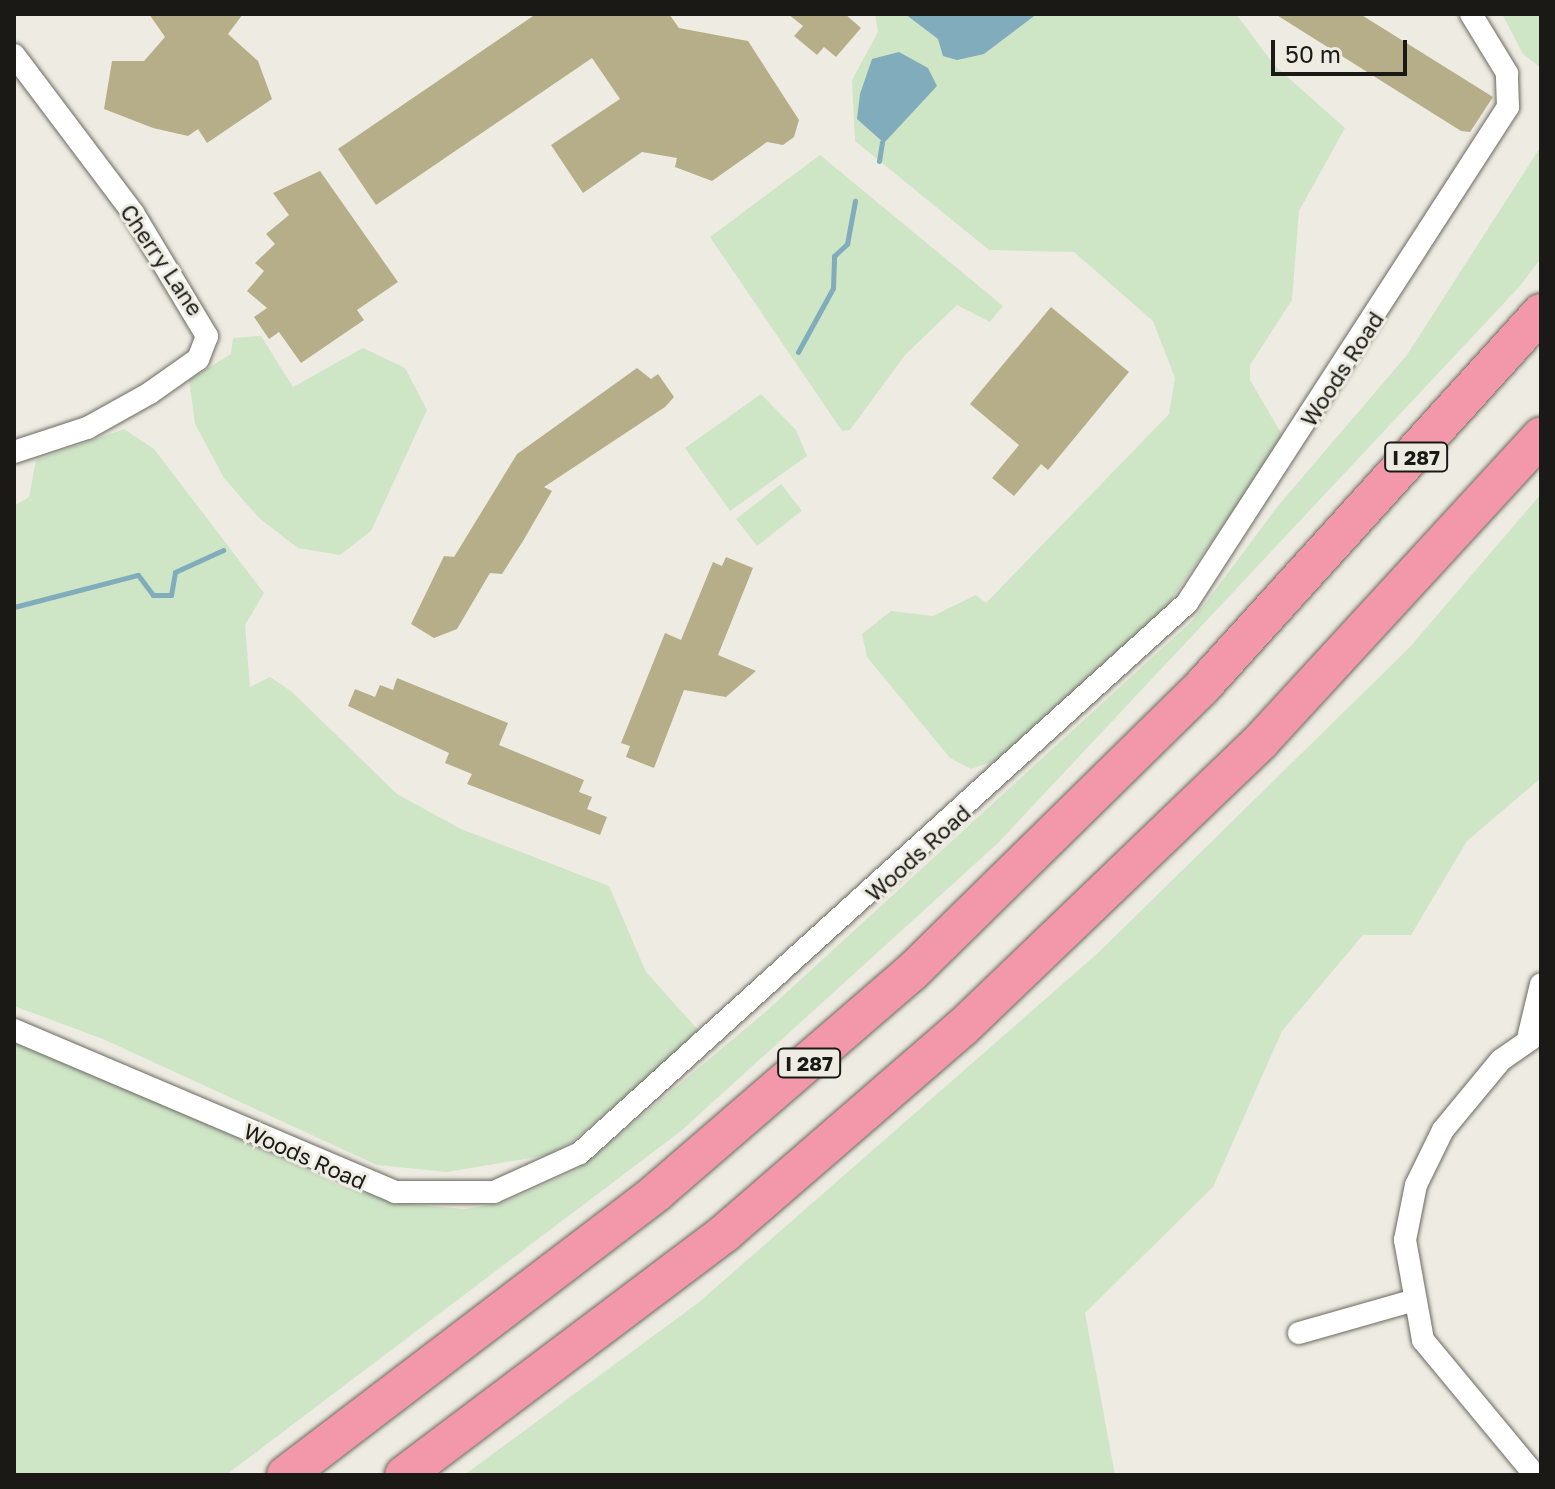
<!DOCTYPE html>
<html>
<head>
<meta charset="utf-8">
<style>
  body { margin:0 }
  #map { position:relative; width:1555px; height:1489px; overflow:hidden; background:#eeece2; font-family:"Golos Text",sans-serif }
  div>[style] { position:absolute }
  .green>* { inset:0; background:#cee5c6; transform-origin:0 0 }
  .water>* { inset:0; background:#80acbc }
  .stream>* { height:5px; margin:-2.5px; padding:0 2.5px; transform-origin:2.5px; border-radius:2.5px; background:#80acbc }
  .building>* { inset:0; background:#b6ae88 }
  .roads { filter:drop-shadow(0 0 2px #6b6960) drop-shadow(0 0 2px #6b6960) }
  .minor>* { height:22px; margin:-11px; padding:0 11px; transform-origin:11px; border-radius:11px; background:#fff }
  .motorway>* { height:38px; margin:-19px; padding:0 19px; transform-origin:19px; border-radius:19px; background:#f298aa }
  span { translate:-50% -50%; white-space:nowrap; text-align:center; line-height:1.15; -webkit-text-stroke:6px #eeece2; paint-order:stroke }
  .shield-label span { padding:2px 6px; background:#eeece2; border:2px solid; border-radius:6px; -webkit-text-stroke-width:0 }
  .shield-label { font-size:20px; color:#1a1916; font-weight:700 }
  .street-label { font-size:22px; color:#1a1916 }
  .frame { position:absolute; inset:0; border:16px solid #1a1916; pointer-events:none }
  .scale { position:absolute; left:1271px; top:40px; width:136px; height:36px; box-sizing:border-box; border:4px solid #1a1916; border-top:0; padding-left:10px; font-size:24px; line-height:28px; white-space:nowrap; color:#1a1916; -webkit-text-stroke:6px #eeece2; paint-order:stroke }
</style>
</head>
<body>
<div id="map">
  <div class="green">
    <div style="clip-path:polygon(875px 14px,905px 14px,938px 39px,984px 54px,1037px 14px,1236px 14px,1274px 65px,1345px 128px,1299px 211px,1292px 300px,1250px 365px,1250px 380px,1284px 438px,1168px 604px,1005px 757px,971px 769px,950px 758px,867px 657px,862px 634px,891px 611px,933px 616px,976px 595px,986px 603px,1169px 414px,1175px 378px,1153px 321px,1074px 252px,989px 250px,855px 141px,852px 80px,878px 32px)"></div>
    <div style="clip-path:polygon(1502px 14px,1541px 14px,1541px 68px,1523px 54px)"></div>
    <div style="clip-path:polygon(1541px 146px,1541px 258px,1520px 286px,998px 843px,681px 1131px,226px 1475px,14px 1475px,14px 1043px,105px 1076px,338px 1185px,397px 1203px,464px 1209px,503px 1203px,577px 1170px,763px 1014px,1192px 621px,1277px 507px,1407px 355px)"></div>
    <div style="clip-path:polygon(820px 155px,1003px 306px,990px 322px,957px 305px,905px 355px,850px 430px,842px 431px,710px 237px)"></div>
    <div style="clip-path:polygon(261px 336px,293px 387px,363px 348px,405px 368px,427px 410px,371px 531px,340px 555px,298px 548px,259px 518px,224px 478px,195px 424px,189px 380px,231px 354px,233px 338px)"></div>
    <div style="clip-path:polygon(761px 394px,796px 430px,807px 456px,730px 511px,685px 448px)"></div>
    <div style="clip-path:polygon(124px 429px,154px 449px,264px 593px,245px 625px,250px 687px,270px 677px,291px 691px,397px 794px,461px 829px,609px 886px,646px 972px,700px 1032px,572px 1142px,547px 1155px,447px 1172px,377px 1165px,103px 1039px,14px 1006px,14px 506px,29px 497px,36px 460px)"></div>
    <div style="left:781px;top:484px;width:34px;height:57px;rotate:52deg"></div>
    <div style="clip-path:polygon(1541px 494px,1541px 778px,1467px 841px,1411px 935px,1363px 935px,1282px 1031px,1213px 1187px,1085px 1313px,1115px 1475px,464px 1475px,698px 1303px,1099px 952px,1409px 648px)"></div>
  </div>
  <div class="water">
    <div style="clip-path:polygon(905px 14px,1037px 14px,984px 54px,957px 60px,943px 56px,938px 39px)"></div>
    <div style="clip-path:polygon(899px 52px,928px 68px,937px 86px,884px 143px,857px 119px,860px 94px,872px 59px)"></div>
  </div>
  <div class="stream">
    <div style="left:879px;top:161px;width:19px;rotate:-81deg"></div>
    <div style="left:798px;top:352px;width:73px;rotate:-61.3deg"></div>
    <div style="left:833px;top:288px;width:32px;rotate:-88deg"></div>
    <div style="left:834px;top:256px;width:18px;rotate:-43deg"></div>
    <div style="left:847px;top:244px;width:44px;rotate:-79.5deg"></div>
    <div style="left:14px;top:607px;width:128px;rotate:-14.5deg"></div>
    <div style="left:138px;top:575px;width:25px;rotate:53deg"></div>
    <div style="left:153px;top:595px;width:18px"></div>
    <div style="left:171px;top:595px;width:23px;rotate:-80deg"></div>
    <div style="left:175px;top:572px;width:53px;rotate:-24.6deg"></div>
  </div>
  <div class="building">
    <div style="clip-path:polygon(149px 14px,243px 14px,228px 34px,258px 61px,272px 99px,207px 143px,198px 129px,188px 136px,153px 128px,104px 109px,112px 61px,144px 61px,165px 37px)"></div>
    <div style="clip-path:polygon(536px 14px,669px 14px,679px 28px,748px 41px,799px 120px,794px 137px,783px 145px,767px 142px,712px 181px,675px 167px,677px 158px,642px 152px,583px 193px,551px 145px,620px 99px,592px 58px,376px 205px,338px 149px)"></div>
    <div style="clip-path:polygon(788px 14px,845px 14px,861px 28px,836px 57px,824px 47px,817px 55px,794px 36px,803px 26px)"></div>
    <div style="clip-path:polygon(1275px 14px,1360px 14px,1493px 97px,1470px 132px,1461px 131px)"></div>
    <div style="clip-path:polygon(320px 171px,398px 282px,357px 310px,364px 320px,301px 363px,279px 332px,269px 339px,254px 317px,267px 308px,247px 291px,264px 271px,255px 263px,275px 244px,266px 234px,289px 215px,273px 193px)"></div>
    <div style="clip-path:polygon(1051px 307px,1129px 372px,1048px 470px,1041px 464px,1014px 496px,992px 478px,1019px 445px,970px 404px)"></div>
    <div style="clip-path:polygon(637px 368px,651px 379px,658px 374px,674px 397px,665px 407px,544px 487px,552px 491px,523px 541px,502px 574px,490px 573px,457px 629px,434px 638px,411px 624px,444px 556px,454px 557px,517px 454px)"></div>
    <div style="clip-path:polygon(726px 557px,753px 568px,718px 655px,756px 671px,726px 697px,684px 690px,654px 768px,626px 757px,630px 746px,621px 743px,665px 633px,681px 640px,713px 562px,722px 566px)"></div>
    <div style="clip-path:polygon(397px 678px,508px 723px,499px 745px,584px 780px,579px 792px,592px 797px,587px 809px,607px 817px,600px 835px,467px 784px,472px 774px,445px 763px,449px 753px,348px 706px,355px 689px,375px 697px,380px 685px,393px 690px)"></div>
  </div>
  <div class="roads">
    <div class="minor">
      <div style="left:14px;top:55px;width:198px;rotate:53deg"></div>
      <div style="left:133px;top:213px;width:144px;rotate:59deg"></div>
      <div style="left:207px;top:336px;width:25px;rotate:111deg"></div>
      <div style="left:198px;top:359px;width:59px;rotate:144.7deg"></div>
      <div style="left:150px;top:393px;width:72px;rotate:150.9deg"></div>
      <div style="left:87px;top:428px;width:77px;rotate:161.8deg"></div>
      <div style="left:14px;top:1030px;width:414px;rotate:23deg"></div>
      <div style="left:395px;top:1192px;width:99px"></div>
      <div style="left:494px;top:1192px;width:94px;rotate:-24.4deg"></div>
      <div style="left:580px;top:1153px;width:819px;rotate:-42.18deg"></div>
      <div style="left:1187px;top:603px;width:591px;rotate:-57.09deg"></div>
      <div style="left:1508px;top:107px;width:34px;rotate:-92deg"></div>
      <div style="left:1507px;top:73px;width:69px;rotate:-121.4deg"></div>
      <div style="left:1529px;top:1034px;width:51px;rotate:-76.5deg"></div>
      <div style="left:1299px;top:1333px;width:116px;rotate:-15.9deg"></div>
      <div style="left:1535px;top:1475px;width:175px;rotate:-129.7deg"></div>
      <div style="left:1423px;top:1340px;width:102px;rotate:-100.2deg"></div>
      <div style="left:1405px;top:1240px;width:56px;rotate:-78.7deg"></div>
      <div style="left:1416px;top:1185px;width:61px;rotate:-63.9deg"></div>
      <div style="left:1443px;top:1130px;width:91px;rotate:-50.4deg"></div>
      <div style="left:1501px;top:1060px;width:49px;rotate:-35deg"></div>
    </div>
    <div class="motorway">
      <div style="left:286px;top:1475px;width:467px;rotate:-37.3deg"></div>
      <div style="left:657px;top:1192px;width:335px;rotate:-40.8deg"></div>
      <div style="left:911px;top:973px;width:408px;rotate:-44.5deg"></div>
      <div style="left:1202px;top:687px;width:505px;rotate:-47.81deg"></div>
      <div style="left:404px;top:1475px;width:402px;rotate:-37deg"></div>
      <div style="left:725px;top:1233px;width:313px;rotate:-40.9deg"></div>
      <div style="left:962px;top:1028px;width:414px;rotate:-43.8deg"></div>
      <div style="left:1261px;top:741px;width:414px;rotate:-47.4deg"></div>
    </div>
  </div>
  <div class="shield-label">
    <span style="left:1416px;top:457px">I 287</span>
    <span style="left:809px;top:1063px">I 287</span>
  </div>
  <div class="street-label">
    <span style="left:162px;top:260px;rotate:56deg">Cherry Lane</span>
    <span style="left:1342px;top:369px;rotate:-57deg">Woods Road</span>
    <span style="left:918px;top:853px;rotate:-42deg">Woods Road</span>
    <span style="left:305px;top:1156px;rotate:24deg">Woods Road</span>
  </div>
  <div class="frame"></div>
  <div class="scale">50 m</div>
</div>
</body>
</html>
